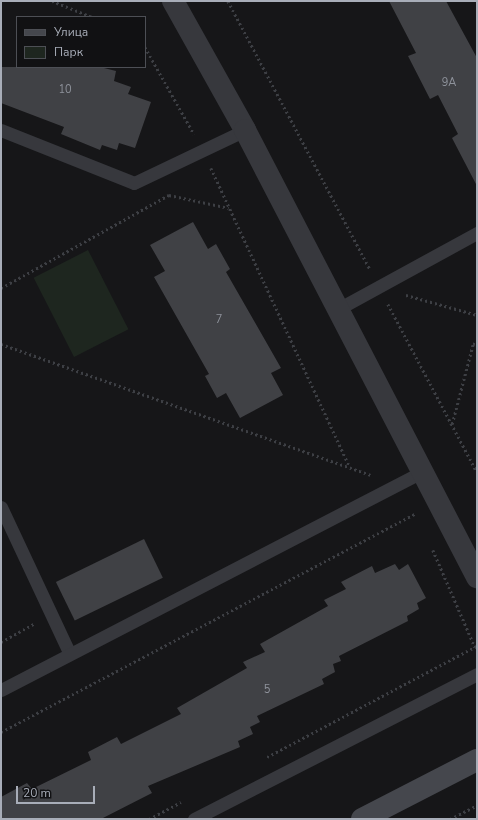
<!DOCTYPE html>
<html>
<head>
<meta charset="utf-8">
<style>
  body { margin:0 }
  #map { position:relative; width:478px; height:820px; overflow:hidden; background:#161618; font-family:"Nunito Sans",sans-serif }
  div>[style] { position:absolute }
  .green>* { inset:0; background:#1e261f; transform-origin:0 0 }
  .building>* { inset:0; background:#404145; transform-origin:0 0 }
  .path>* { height:2.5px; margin-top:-1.25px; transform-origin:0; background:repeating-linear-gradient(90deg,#3d3f44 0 2px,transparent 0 5px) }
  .service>* { height:13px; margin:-6.5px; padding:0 6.5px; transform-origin:6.5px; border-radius:6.5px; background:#37383d }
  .minor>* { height:22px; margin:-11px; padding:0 11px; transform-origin:11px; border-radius:11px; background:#37383d }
  .secondary>* { height:22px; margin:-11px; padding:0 11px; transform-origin:11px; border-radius:11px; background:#45474d }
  span { translate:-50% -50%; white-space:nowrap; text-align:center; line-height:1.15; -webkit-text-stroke:3px #111113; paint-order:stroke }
  .number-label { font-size:11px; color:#8e929b }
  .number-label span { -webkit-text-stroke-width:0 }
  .frame { position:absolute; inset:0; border:2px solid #a8adb8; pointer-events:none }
  .legend { position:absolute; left:16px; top:16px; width:130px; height:52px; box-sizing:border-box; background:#111113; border:1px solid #4d4f55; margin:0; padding:5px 7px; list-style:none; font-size:12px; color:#a8adb8 }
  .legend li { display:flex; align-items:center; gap:8px; height:20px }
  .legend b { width:20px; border:1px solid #4d4f55 }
  .scale { position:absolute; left:16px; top:786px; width:79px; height:18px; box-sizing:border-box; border:2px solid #a8adb8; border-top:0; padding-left:5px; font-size:12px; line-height:14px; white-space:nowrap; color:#a8adb8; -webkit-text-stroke:3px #111113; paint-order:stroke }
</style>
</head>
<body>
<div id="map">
  <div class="green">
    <div style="left:88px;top:250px;width:89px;height:61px;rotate:63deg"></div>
  </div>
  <div class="building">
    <div style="clip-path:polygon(389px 1px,446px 1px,477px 58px,477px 186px,452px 138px,458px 134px,438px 95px,430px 99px,408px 56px,416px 53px)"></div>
    <div style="clip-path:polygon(1px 67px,100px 67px,116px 71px,114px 81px,131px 87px,128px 94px,151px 102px,135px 148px,119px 143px,117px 150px,102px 145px,100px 150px,61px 134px,64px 127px,1px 103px)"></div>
    <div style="clip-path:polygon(193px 222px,208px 249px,216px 244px,230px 269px,226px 272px,281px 368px,271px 373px,283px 395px,240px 418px,226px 393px,217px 398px,205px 376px,209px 374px,154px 277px,165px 271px,150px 245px)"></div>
    <div style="left:144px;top:539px;width:43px;height:98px;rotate:64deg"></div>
    <div style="clip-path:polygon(395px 564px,399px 570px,408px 564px,426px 598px,417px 603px,419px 609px,407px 616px,408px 621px,339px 656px,341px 661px,333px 664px,335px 672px,322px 679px,324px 684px,257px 716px,260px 722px,250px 727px,253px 734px,238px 741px,240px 747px,148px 786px,152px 793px,101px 819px,1px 819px,1px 797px,27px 783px,32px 789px,91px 760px,88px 752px,117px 737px,121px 744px,181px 714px,177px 708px,247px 668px,243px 662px,265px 652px,260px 644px,328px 606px,324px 600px,346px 589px,341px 582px,372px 566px,375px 573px)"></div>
  </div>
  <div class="path">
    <div style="left:52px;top:1px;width:43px;rotate:21.8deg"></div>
    <div style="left:228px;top:1px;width:303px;rotate:62.1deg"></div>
    <div style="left:145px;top:47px;width:100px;rotate:60.6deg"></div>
    <div style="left:211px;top:168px;width:330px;rotate:65.1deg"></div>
    <div style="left:1px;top:288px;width:192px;rotate:-29deg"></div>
    <div style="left:169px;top:195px;width:61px;rotate:12.2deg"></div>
    <div style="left:406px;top:295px;width:74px;rotate:15.7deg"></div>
    <div style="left:388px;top:304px;width:190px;rotate:62.1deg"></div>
    <div style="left:1px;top:344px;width:392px;rotate:19.5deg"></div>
    <div style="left:452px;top:424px;width:83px;rotate:-75.3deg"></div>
    <div style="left:473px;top:344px;width:4px;rotate:-27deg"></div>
    <div style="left:433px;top:550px;width:106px;rotate:66.6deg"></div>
    <div style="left:1px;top:642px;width:38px;rotate:-29deg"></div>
    <div style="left:1px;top:732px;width:469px;rotate:-27.8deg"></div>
    <div style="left:267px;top:757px;width:238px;rotate:-27.9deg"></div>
    <div style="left:149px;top:819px;width:36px;rotate:-28deg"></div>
    <div style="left:450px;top:819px;width:30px;rotate:-27deg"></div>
  </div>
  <div class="service">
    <div style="left:1px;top:130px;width:143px;rotate:21.7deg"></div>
    <div style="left:134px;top:183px;width:123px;rotate:-25.5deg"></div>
    <div style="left:338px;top:309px;width:158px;rotate:-28.7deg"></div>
    <div style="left:1px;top:507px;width:162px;rotate:64.9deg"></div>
    <div style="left:1px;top:690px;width:475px;rotate:-27.4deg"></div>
    <div style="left:194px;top:819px;width:318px;rotate:-27.1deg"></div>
  </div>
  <div class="minor">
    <div style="left:173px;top:1px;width:148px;rotate:60.8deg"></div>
    <div style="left:245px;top:130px;width:504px;rotate:62.57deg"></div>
  </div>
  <div class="secondary">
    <div style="left:362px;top:819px;width:129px;rotate:-27.2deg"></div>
  </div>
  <div class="number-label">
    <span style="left:449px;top:83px">9А</span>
    <span style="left:65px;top:90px">10</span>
    <span style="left:219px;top:320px">7</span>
    <span style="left:267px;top:690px">5</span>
  </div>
  <div class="frame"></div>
  <ul class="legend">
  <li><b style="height:5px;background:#45474d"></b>Улица</li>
  <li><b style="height:11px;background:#1e261f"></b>Парк</li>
  </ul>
  <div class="scale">20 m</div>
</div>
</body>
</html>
